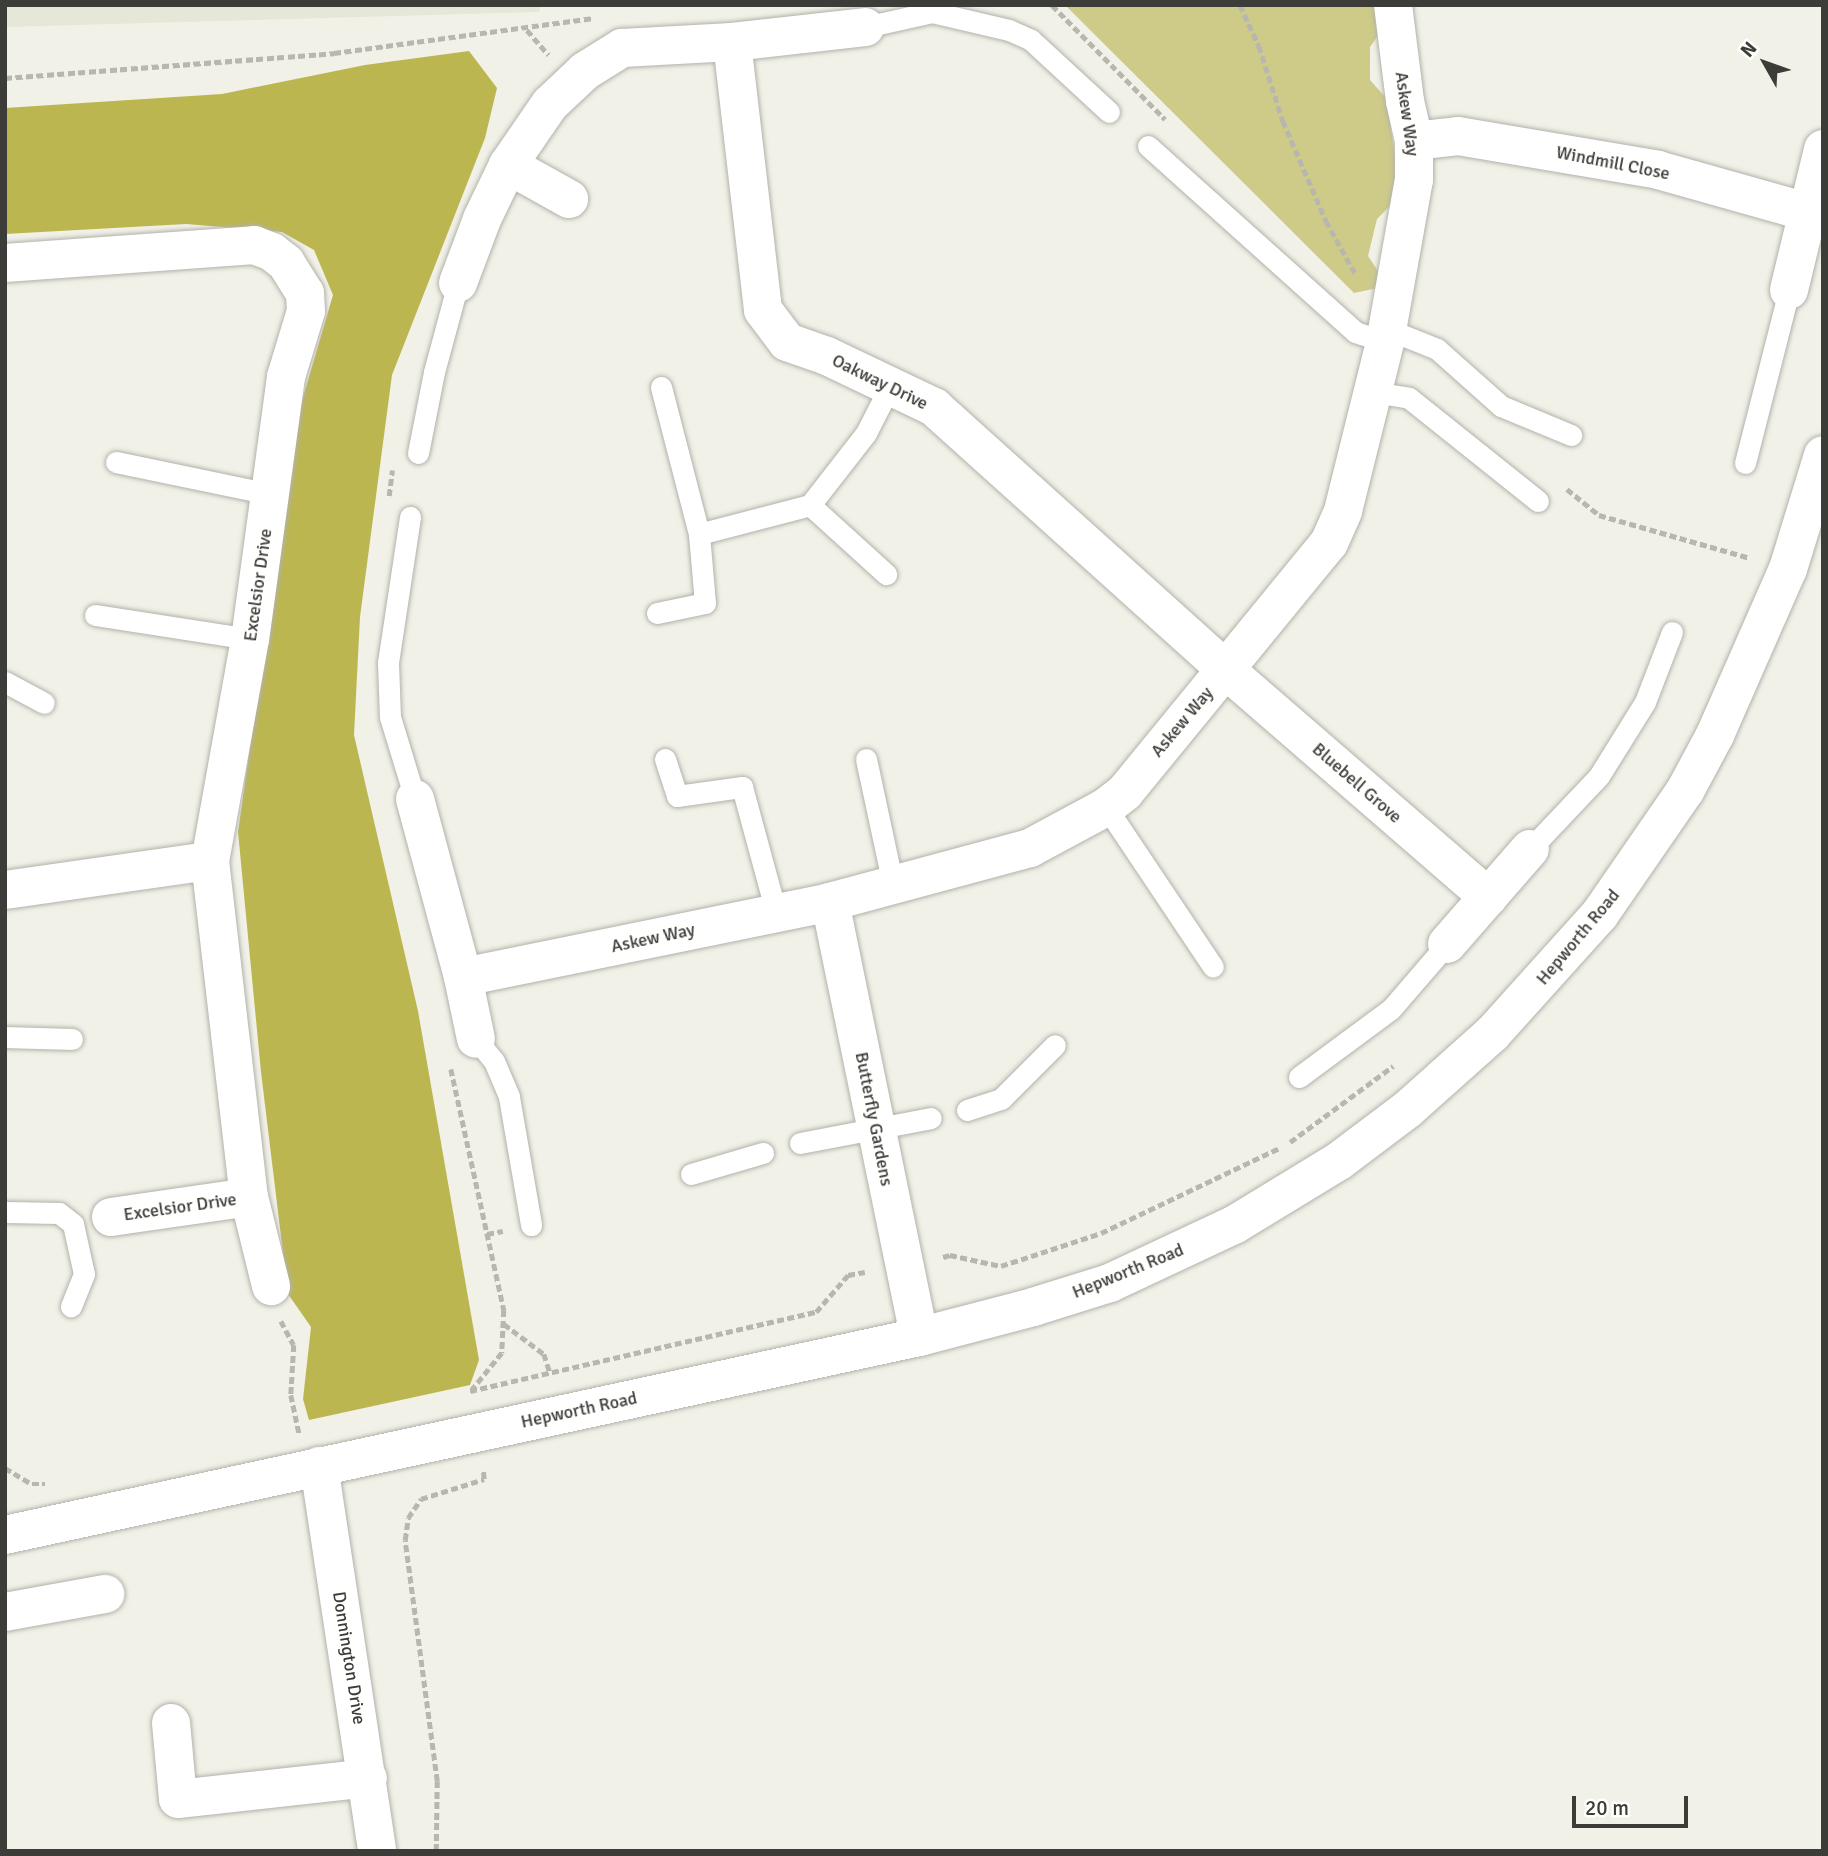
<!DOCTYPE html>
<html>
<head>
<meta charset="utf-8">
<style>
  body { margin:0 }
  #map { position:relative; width:1828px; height:1856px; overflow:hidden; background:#f1f1e8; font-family:Signika,sans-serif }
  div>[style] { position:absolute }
  .built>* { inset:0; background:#e7e7d7 }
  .green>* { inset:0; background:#cecb89 }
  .forest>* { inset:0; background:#bcb651 }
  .path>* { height:4.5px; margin-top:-2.25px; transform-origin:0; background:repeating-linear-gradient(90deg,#b7b7b0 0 7px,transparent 0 10.5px) }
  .roads { filter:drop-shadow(0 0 2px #b2b2aa) drop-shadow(0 0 2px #b2b2aa) }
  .service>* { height:21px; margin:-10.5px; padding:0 10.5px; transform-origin:10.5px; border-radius:10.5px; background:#fff }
  .minor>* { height:38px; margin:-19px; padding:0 19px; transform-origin:19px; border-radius:19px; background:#fff }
  .tertiary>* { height:38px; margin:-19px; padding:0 19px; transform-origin:19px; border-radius:19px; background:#fff }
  span { translate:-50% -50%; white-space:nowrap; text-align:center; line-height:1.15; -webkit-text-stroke:7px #fffffe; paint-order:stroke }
  .street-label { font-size:18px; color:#3c3c39 }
  .frame { position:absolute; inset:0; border:7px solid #3c3c39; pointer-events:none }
  .north { position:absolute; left:1730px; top:28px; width:70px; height:70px; -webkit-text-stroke:5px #fffffe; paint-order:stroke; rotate:310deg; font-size:19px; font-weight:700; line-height:28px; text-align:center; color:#3c3c39 }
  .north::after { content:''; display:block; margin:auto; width:24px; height:32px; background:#3c3c39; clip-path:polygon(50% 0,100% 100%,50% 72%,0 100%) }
  .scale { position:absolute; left:1572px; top:1796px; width:116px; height:32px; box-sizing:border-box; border:4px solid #3c3c39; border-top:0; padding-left:9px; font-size:21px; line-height:24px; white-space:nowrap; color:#3c3c39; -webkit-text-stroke:5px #fffffe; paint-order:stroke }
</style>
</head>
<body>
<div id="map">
  <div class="built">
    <div style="clip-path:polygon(5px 5px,541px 5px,539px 12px,5px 27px)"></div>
  </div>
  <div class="green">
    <div style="clip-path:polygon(1065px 5px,1384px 5px,1387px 23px,1370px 47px,1370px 80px,1387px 99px,1400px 196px,1377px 219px,1368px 256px,1380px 274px,1378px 288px,1354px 293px)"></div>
  </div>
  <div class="forest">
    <div style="clip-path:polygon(469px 51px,497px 88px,485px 138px,392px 375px,360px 617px,354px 735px,418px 1011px,479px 1360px,470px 1385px,309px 1420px,303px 1399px,311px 1327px,288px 1294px,261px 1072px,238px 832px,296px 421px,333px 295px,314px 250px,282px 232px,186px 224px,5px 234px,5px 108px,222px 94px,365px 65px)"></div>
  </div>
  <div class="path">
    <div style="left:1052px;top:5px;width:161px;rotate:45.3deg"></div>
    <div style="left:1240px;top:5px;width:45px;rotate:65.1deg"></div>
    <div style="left:1259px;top:46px;width:79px;rotate:72.3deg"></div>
    <div style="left:1283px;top:121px;width:109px;rotate:66.7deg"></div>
    <div style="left:1326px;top:221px;width:62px;rotate:60.9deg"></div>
    <div style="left:527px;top:30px;width:33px;rotate:49deg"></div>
    <div style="left:5px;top:78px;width:330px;rotate:-4.3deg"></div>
    <div style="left:334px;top:53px;width:260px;rotate:-7.7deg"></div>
    <div style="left:1567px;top:489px;width:41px;rotate:39.1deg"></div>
    <div style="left:1599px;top:515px;width:157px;rotate:15.9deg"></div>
    <div style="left:389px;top:496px;width:26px;rotate:-83deg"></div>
    <div style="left:451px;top:1069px;width:247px;rotate:77.6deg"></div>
    <div style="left:504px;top:1310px;width:43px;rotate:92.7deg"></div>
    <div style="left:502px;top:1353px;width:48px;rotate:129deg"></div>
    <div style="left:1290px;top:1142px;width:128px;rotate:-36.4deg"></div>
    <div style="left:487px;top:1234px;width:16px;rotate:-11deg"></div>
    <div style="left:943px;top:1257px;width:7px;rotate:-16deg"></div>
    <div style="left:950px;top:1255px;width:52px;rotate:12.2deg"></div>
    <div style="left:1001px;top:1266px;width:105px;rotate:-18.3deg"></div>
    <div style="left:1101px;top:1233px;width:197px;rotate:-25.5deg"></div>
    <div style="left:281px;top:1321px;width:27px;rotate:62deg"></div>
    <div style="left:294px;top:1345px;width:50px;rotate:93.4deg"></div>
    <div style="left:291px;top:1395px;width:40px;rotate:78deg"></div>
    <div style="left:504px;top:1324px;width:50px;rotate:36.9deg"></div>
    <div style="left:544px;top:1354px;width:19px;rotate:72deg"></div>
    <div style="left:470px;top:1391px;width:355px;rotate:-12.9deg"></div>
    <div style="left:816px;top:1312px;width:49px;rotate:-49.1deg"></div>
    <div style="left:848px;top:1275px;width:17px;rotate:-10deg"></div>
    <div style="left:5px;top:1468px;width:31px;rotate:31deg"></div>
    <div style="left:32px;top:1484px;width:13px"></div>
    <div style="left:436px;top:1851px;width:70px;rotate:-89.2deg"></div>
    <div style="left:437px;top:1781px;width:243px;rotate:-97.6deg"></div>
    <div style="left:405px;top:1540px;width:22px;rotate:-82deg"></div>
    <div style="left:408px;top:1518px;width:23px;rotate:-56deg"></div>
    <div style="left:421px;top:1499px;width:66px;rotate:-17.6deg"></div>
    <div style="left:484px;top:1479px;width:8px;rotate:-97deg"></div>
  </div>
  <div class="roads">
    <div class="service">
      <div style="left:865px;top:27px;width:69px;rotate:-12.6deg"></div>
      <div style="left:932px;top:12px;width:79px;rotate:13.2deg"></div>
      <div style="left:1009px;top:30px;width:24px;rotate:24deg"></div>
      <div style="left:1031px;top:40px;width:106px;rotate:42.7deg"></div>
      <div style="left:1148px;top:146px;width:278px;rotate:41.9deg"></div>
      <div style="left:1355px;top:332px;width:32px;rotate:18deg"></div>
      <div style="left:1387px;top:329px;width:54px;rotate:21.8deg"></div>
      <div style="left:1437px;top:349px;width:86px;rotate:41.7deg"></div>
      <div style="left:1501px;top:406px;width:76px;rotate:22.5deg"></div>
      <div style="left:661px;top:387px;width:152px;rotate:75.5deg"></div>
      <div style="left:699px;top:534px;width:115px;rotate:-14.6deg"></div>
      <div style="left:810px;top:505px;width:91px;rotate:-52.1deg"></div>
      <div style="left:866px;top:433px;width:53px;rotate:-62.9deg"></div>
      <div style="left:1373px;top:392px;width:36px;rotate:9deg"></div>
      <div style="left:1409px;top:398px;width:165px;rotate:38.6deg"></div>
      <div style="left:418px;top:453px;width:83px;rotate:-78.8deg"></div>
      <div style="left:434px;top:372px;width:92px;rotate:-74.9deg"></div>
      <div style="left:116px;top:462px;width:158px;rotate:11.7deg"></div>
      <div style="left:1745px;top:463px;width:179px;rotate:-75.7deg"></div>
      <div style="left:810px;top:505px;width:103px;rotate:42.2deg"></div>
      <div style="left:410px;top:517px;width:148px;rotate:98.6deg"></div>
      <div style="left:388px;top:663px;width:54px;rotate:87.9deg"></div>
      <div style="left:390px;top:717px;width:86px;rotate:73deg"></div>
      <div style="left:657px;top:613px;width:49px;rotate:-11.8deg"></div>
      <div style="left:705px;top:603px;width:69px;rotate:-95deg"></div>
      <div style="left:95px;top:615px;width:157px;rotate:8.8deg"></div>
      <div style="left:5px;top:682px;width:44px;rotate:28.3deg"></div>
      <div style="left:665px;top:759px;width:39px;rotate:72deg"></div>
      <div style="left:677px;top:796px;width:66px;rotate:-7.9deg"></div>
      <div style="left:742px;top:787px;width:130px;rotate:74.8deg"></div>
      <div style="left:866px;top:759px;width:129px;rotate:77.9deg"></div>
      <div style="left:1106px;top:807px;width:192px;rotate:56.2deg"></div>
      <div style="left:1530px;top:849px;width:100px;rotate:-46.6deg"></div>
      <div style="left:1599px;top:776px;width:87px;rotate:-58.1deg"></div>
      <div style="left:1645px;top:702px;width:75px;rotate:-68.9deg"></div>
      <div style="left:5px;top:1037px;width:67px;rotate:1.7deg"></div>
      <div style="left:476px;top:1039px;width:28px;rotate:51deg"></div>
      <div style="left:494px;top:1061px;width:39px;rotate:67deg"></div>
      <div style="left:509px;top:1097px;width:130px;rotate:80.2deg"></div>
      <div style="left:1299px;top:1077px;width:114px;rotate:-36.5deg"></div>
      <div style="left:1391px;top:1009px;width:86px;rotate:-49.3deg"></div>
      <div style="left:967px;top:1110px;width:36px;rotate:-18deg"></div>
      <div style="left:1001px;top:1099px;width:76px;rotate:-45deg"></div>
      <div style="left:800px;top:1143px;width:133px;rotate:-10.8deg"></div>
      <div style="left:691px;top:1174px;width:75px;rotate:-16.3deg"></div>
      <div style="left:5px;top:1212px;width:54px;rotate:1.1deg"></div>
      <div style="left:59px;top:1213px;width:18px;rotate:38deg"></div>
      <div style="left:73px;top:1224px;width:51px;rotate:77.6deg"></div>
      <div style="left:84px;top:1274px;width:35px;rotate:112deg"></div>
    </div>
    <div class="minor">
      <div style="left:732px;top:42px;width:270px;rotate:83.4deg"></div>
      <div style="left:763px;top:310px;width:40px;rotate:53deg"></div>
      <div style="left:787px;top:342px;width:42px;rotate:19.3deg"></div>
      <div style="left:827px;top:356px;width:119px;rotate:25.5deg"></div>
      <div style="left:934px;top:407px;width:393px;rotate:42deg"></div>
      <div style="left:1226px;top:670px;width:347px;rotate:40.9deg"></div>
      <div style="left:1414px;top:141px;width:44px;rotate:-6.5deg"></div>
      <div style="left:1458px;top:136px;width:203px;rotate:9.6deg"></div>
      <div style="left:1658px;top:170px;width:155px;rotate:15.7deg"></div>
      <div style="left:508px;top:165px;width:70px;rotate:29.1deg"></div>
      <div style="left:5px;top:263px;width:250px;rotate:-4.1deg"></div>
      <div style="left:254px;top:245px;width:19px;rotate:21deg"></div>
      <div style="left:272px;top:252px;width:18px;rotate:38deg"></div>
      <div style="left:286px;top:263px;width:36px;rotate:58deg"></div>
      <div style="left:305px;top:293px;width:18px;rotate:87deg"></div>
      <div style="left:306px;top:311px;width:69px;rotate:106.9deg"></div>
      <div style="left:286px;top:377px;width:264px;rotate:97.8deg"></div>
      <div style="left:250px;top:639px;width:226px;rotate:100.2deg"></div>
      <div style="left:210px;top:861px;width:338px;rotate:83.4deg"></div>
      <div style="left:249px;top:1197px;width:92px;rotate:76.1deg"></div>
      <div style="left:458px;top:283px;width:68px;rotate:-69.4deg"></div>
      <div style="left:482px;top:219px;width:60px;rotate:-64.3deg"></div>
      <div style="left:508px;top:165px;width:74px;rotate:-55.5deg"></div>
      <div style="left:550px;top:104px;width:48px;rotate:-43.3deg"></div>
      <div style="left:585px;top:71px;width:44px;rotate:-31.9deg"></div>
      <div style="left:622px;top:48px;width:110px;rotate:-3.1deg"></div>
      <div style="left:732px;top:42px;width:134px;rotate:-6.4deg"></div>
      <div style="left:1789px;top:290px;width:145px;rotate:-76.4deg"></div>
      <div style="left:415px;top:799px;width:184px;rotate:74.9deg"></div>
      <div style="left:463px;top:977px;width:63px;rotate:78.2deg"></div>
      <div style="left:5px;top:890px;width:207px;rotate:-8.1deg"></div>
      <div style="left:830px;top:902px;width:444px;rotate:78.4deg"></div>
      <div style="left:1447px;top:944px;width:126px;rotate:-48.9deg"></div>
      <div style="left:463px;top:977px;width:375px;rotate:-11.5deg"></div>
      <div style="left:830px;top:902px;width:207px;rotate:-15.1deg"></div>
      <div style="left:1030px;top:848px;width:86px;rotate:-28.3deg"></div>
      <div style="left:1106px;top:807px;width:24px;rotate:-38deg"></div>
      <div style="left:1125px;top:792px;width:322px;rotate:-50.7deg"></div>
      <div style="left:1329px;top:543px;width:35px;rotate:-66deg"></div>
      <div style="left:1343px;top:511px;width:174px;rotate:-76deg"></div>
      <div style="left:1385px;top:342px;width:165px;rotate:-79.9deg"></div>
      <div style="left:1414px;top:180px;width:39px;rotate:-90deg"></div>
      <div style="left:1414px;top:141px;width:41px;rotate:-102.7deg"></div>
      <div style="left:1405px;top:101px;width:97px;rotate:-97.1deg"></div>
      <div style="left:111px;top:1217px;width:139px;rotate:-8.2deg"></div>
      <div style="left:319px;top:1466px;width:389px;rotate:81.4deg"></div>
      <div style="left:5px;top:1612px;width:102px;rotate:-10.2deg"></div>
      <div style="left:171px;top:1723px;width:76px;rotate:84.7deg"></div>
      <div style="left:178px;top:1799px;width:191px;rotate:-6.3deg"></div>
    </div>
    <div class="tertiary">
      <div style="left:5px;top:1535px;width:935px;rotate:-12.22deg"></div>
      <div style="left:919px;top:1337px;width:118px;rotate:-14.7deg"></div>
      <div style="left:1033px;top:1307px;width:81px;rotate:-17.3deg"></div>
      <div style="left:1110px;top:1283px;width:137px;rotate:-25.1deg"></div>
      <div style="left:1234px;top:1225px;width:123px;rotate:-31.4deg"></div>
      <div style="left:1339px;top:1161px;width:86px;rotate:-37deg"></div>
      <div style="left:1408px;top:1109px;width:113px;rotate:-41.8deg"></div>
      <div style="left:1492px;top:1034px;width:161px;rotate:-48deg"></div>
      <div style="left:1600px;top:914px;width:150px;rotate:-55.4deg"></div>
      <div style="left:1685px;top:791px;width:64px;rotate:-61.8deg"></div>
      <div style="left:1715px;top:735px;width:181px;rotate:-66.3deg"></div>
      <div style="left:1788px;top:569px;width:119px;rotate:-72.9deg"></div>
    </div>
  </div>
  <div class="street-label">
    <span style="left:1407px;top:114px;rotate:82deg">Askew Way</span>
    <span style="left:1613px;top:163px;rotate:11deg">Windmill Close</span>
    <span style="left:880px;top:382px;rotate:26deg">Oakway Drive</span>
    <span style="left:258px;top:585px;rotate:-82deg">Excelsior Drive</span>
    <span style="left:1182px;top:722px;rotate:-50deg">Askew Way</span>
    <span style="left:1357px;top:783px;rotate:41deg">Bluebell Grove</span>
    <span style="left:1578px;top:937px;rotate:-50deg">Hepworth Road</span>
    <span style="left:653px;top:938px;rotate:-12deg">Askew Way</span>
    <span style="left:874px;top:1119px;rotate:79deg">Butterfly Gardens</span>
    <span style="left:180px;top:1207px;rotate:-8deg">Excelsior Drive</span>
    <span style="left:1128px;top:1271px;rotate:-22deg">Hepworth Road</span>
    <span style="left:579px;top:1410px;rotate:-12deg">Hepworth Road</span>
    <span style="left:349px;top:1658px;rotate:81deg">Donnington Drive</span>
  </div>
  <div class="frame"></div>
  <div class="north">N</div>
  <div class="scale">20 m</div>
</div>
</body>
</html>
